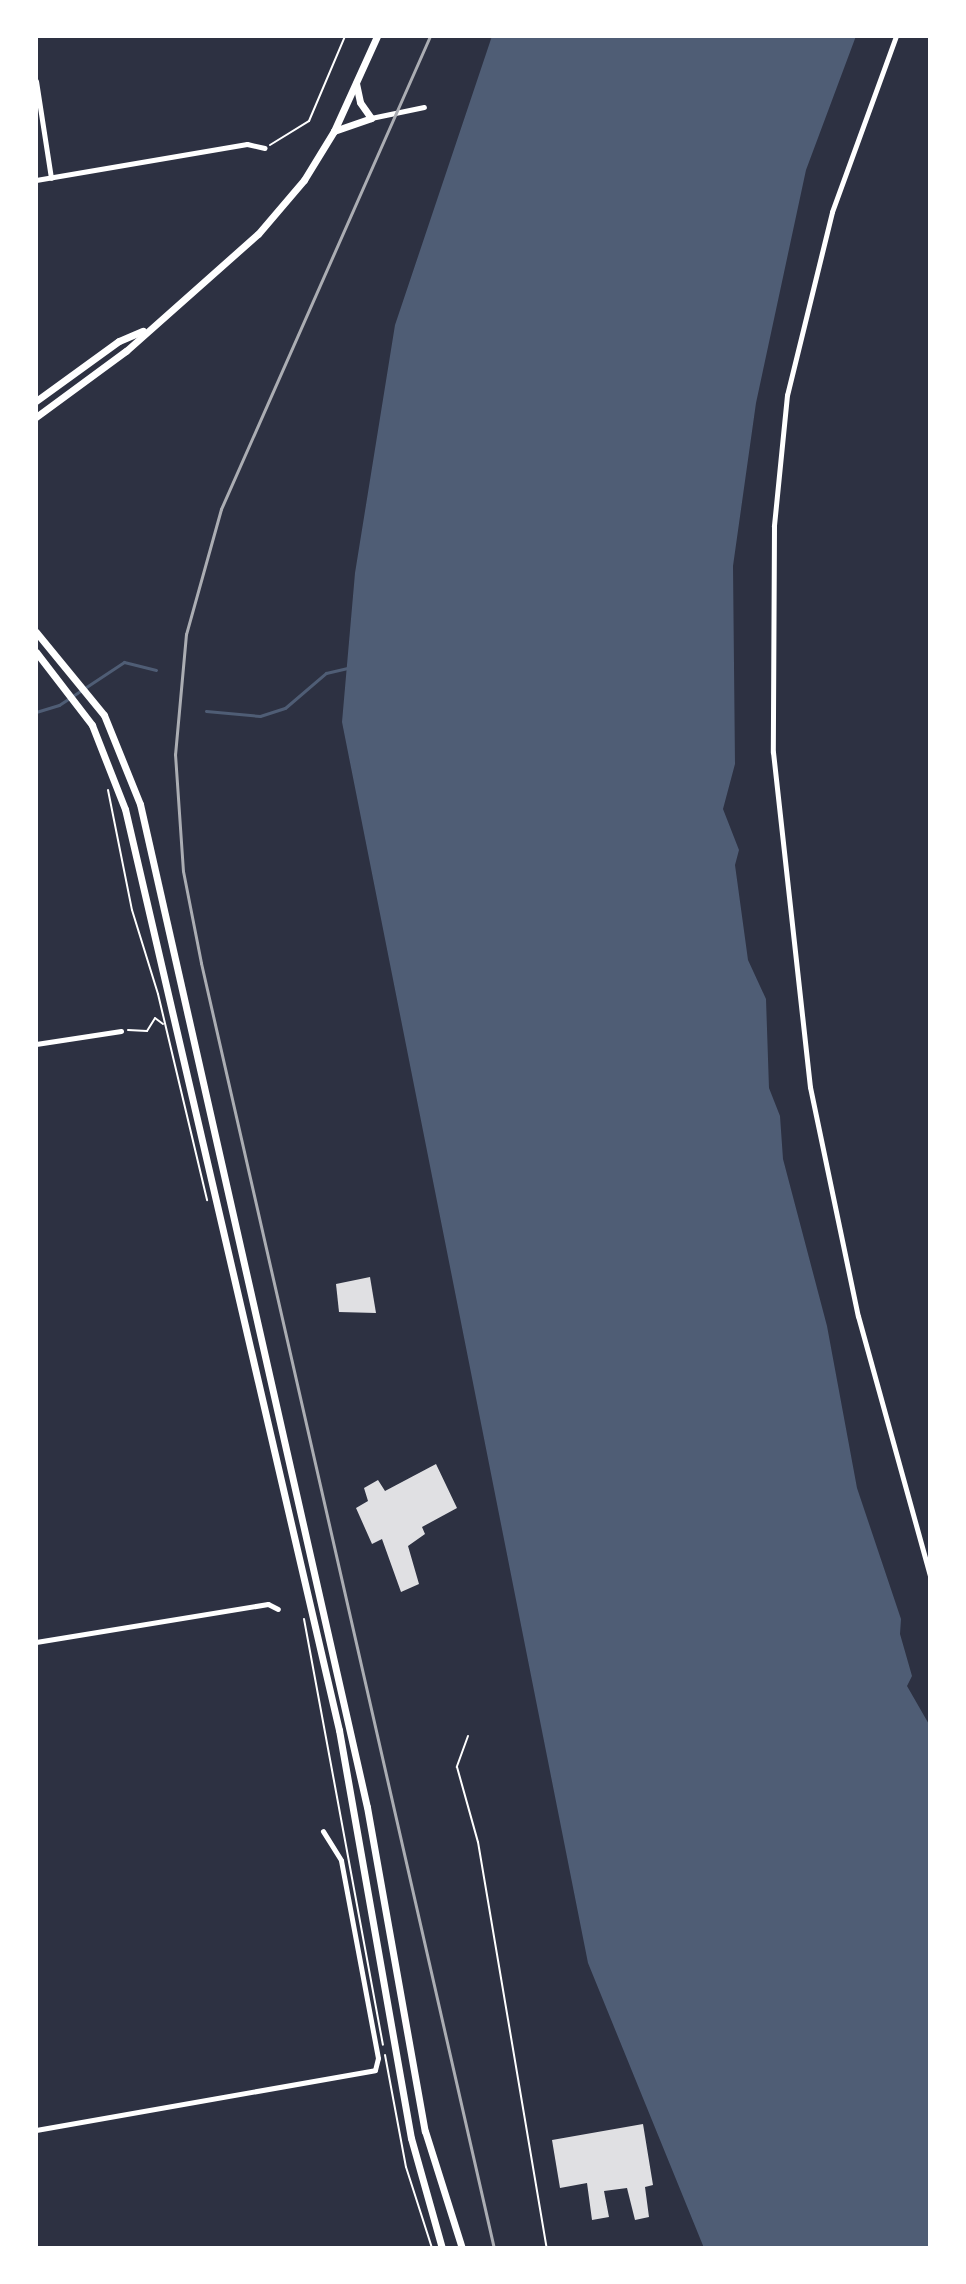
<!DOCTYPE html>
<html>
<head>
<meta charset="utf-8">
<style>
  body { margin:0 }
  #map { position:relative; width:966px; height:2284px; overflow:hidden; background:#2d3142; font-family:"Asap Condensed",sans-serif }
  div>[style] { position:absolute }
  .water>* { inset:0; background:#4f5d75 }
  .stream>* { height:3px; margin:-1.5px; padding:0 1.5px; transform-origin:1.5px; border-radius:1.5px; background:#4f5d75 }
  .building>* { inset:0; background:#e0e0e3 }
  .path>* { height:2px; margin:-1px; padding:0 1px; transform-origin:1px; border-radius:1px; background:#fff }
  .service>* { height:2px; margin:-1px; padding:0 1px; transform-origin:1px; border-radius:1px; background:#fff }
  .minor>* { height:5px; margin:-2.5px; padding:0 2.5px; transform-origin:2.5px; border-radius:2.5px; background:#fff }
  .primary>* { height:7px; margin:-3.5px; padding:0 3.5px; transform-origin:3.5px; border-radius:3.5px; background:#fff }
  .rail>* { height:3px; margin:-1.5px; padding:0 1.5px; transform-origin:1.5px; border-radius:1.5px; background:#abadb3 }
  span { translate:-50% -50%; white-space:nowrap; text-align:center; line-height:1.15; -webkit-text-stroke:6px #fff; paint-order:stroke }
  .frame { position:absolute; inset:0; border:38px solid #fff; pointer-events:none }
</style>
</head>
<body>
<div id="map">
  <div class="water">
    <div style="clip-path:polygon(492px 36px,856px 36px,806px 170px,756px 403px,733px 566px,735px 764px,723px 809px,739px 850px,735px 865px,748px 960px,766px 999px,769px 1088px,780px 1116px,783px 1159px,827px 1326px,857px 1488px,901px 1619px,900px 1634px,912px 1676px,907px 1686px,930px 1726px,930px 2248px,704px 2248px,588px 1963px,342px 722px,355px 573px,395px 325px)"></div>
  </div>
  <div class="stream">
    <div style="left:206px;top:711px;width:54px;rotate:5.3deg"></div>
    <div style="left:260px;top:716px;width:26px;rotate:-18deg"></div>
    <div style="left:285px;top:708px;width:54px;rotate:-40.5deg"></div>
    <div style="left:326px;top:673px;width:22px;rotate:-13deg"></div>
    <div style="left:36px;top:712px;width:24px;rotate:-17deg"></div>
    <div style="left:59px;top:705px;width:78px;rotate:-33.5deg"></div>
    <div style="left:124px;top:662px;width:33px;rotate:14deg"></div>
  </div>
  <div class="building">
    <div style="clip-path:polygon(370px 1277px,376px 1313px,339px 1312px,336px 1284px)"></div>
    <div style="clip-path:polygon(436px 1464px,457px 1508px,422px 1527px,425px 1534px,408px 1546px,419px 1584px,401px 1592px,382px 1539px,372px 1544px,356px 1508px,368px 1501px,364px 1488px,378px 1480px,385px 1491px)"></div>
    <div style="clip-path:polygon(643px 2124px,653px 2185px,645px 2187px,649px 2217px,635px 2220px,627px 2188px,604px 2191px,609px 2217px,592px 2220px,587px 2183px,560px 2188px,552px 2140px)"></div>
  </div>
  <div class="path">
    <div style="left:270px;top:145px;width:46px;rotate:-31.6deg"></div>
    <div style="left:309px;top:121px;width:92px;rotate:-67deg"></div>
    <div style="left:108px;top:790px;width:122px;rotate:78.7deg"></div>
    <div style="left:132px;top:910px;width:88px;rotate:72.8deg"></div>
    <div style="left:158px;top:994px;width:212px;rotate:76.6deg"></div>
    <div style="left:128px;top:1030px;width:19px;rotate:3deg"></div>
    <div style="left:147px;top:1031px;width:15px;rotate:-58deg"></div>
    <div style="left:155px;top:1018px;width:10px;rotate:37deg"></div>
    <div style="left:304px;top:1619px;width:433px;rotate:79.5deg"></div>
    <div style="left:385px;top:2055px;width:114px;rotate:79.4deg"></div>
    <div style="left:406px;top:2167px;width:85px;rotate:72.2deg"></div>
  </div>
  <div class="service">
    <div style="left:468px;top:1736px;width:33px;rotate:110deg"></div>
    <div style="left:457px;top:1767px;width:78px;rotate:74.4deg"></div>
    <div style="left:478px;top:1842px;width:412px;rotate:80.4deg"></div>
  </div>
  <div class="minor">
    <div style="left:896px;top:36px;width:187px;rotate:110deg"></div>
    <div style="left:832px;top:212px;width:188px;rotate:103.8deg"></div>
    <div style="left:787px;top:395px;width:132px;rotate:95.7deg"></div>
    <div style="left:774px;top:526px;width:226px;rotate:90.3deg"></div>
    <div style="left:773px;top:752px;width:337px;rotate:83.7deg"></div>
    <div style="left:810px;top:1087px;width:234px;rotate:78.2deg"></div>
    <div style="left:858px;top:1316px;width:269px;rotate:74.5deg"></div>
    <div style="left:36px;top:81px;width:98px;rotate:81.2deg"></div>
    <div style="left:371px;top:118px;width:54px;rotate:-11.7deg"></div>
    <div style="left:36px;top:180px;width:214px;rotate:-9.7deg"></div>
    <div style="left:247px;top:144px;width:18px;rotate:13deg"></div>
    <div style="left:36px;top:1044px;width:86px;rotate:-8.7deg"></div>
    <div style="left:36px;top:1642px;width:235px;rotate:-9.3deg"></div>
    <div style="left:268px;top:1604px;width:11px;rotate:27deg"></div>
    <div style="left:36px;top:2130px;width:344px;rotate:-10deg"></div>
    <div style="left:375px;top:2070px;width:12px;rotate:-76deg"></div>
    <div style="left:378px;top:2058px;width:201px;rotate:-100.6deg"></div>
    <div style="left:341px;top:1860px;width:34px;rotate:-122deg"></div>
  </div>
  <div class="primary">
    <div style="left:334px;top:131px;width:39px;rotate:-19deg"></div>
    <div style="left:371px;top:118px;width:19px;rotate:-125deg"></div>
    <div style="left:360px;top:102px;width:19px;rotate:-102deg"></div>
    <div style="left:36px;top:401px;width:102px;rotate:-35.9deg"></div>
    <div style="left:119px;top:341px;width:26px;rotate:-23deg"></div>
    <div style="left:36px;top:417px;width:112px;rotate:-36.3deg"></div>
    <div style="left:126px;top:351px;width:176px;rotate:-41.6deg"></div>
    <div style="left:258px;top:234px;width:71px;rotate:-49.6deg"></div>
    <div style="left:304px;top:180px;width:57px;rotate:-58.5deg"></div>
    <div style="left:334px;top:131px;width:104px;rotate:-65.6deg"></div>
    <div style="left:36px;top:632px;width:107px;rotate:50.7deg"></div>
    <div style="left:104px;top:715px;width:96px;rotate:68deg"></div>
    <div style="left:140px;top:804px;width:1028px;rotate:77.25deg"></div>
    <div style="left:367px;top:1807px;width:329px;rotate:79.9deg"></div>
    <div style="left:425px;top:2131px;width:123px;rotate:72.5deg"></div>
    <div style="left:36px;top:652px;width:92px;rotate:52.5deg"></div>
    <div style="left:92px;top:725px;width:90px;rotate:68.6deg"></div>
    <div style="left:125px;top:809px;width:946px;rotate:76.92deg"></div>
    <div style="left:339px;top:1730px;width:414px;rotate:80deg"></div>
    <div style="left:411px;top:2138px;width:114px;rotate:74.3deg"></div>
  </div>
  <div class="rail">
    <div style="left:430px;top:36px;width:517px;rotate:113.84deg"></div>
    <div style="left:221px;top:509px;width:130px;rotate:105.6deg"></div>
    <div style="left:186px;top:634px;width:121px;rotate:95.2deg"></div>
    <div style="left:175px;top:754px;width:117px;rotate:86.1deg"></div>
    <div style="left:183px;top:871px;width:94px;rotate:78.9deg"></div>
    <div style="left:201px;top:963px;width:1318px;rotate:77.16deg"></div>
  </div>
  <div class="frame"></div>
</div>
</body>
</html>
